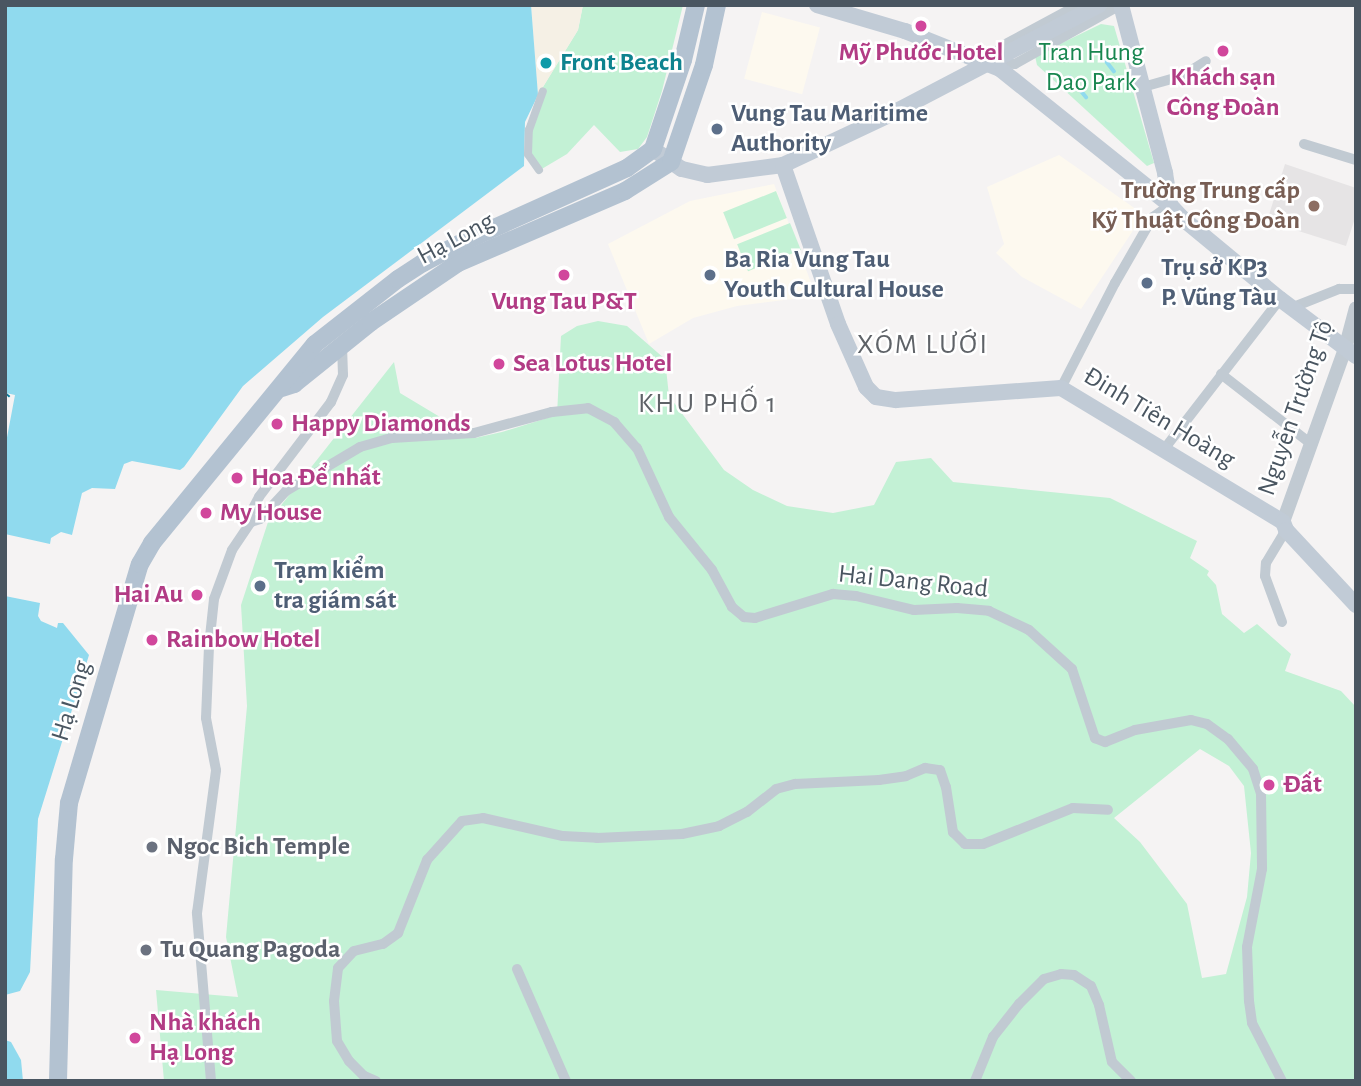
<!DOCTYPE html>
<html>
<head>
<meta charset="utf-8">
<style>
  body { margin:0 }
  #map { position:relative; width:1361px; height:1086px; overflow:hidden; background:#f5f3f3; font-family:"Alegreya Sans",sans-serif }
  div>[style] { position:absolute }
  .commercial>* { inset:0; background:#fdf9ef; transform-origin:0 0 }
  .education>* { inset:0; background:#e6e4e5 }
  .green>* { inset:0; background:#c3f1d5; transform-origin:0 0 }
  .sand>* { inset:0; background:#f5f0e5 }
  .water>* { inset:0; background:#90daee }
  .stream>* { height:3.5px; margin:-1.75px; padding:0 1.75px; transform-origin:1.75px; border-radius:1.75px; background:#90daee }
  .ferry>* { height:2px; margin-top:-1px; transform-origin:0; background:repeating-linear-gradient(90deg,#0c7c9b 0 9px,transparent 0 16px) }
  .pedestrian>* { height:8px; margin:-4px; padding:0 4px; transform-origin:4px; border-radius:4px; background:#c1cad2 }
  .minor>* { height:10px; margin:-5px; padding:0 5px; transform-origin:5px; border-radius:5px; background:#c1cad2 }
  .tertiary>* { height:14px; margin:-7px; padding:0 7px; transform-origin:7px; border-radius:7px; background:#c1cad2 }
  .secondary>* { height:16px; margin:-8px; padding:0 8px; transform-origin:8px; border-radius:8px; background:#c1cbd6 }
  .primary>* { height:18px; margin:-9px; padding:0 9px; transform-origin:9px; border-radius:9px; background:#b3c2d1 }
  .dots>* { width:19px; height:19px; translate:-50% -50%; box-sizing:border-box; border:4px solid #fff; border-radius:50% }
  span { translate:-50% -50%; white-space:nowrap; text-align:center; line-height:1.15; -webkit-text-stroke:5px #fff; paint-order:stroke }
  .hotel-label { font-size:26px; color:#b23c85; font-weight:700 }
  .left { translate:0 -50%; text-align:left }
  .right { translate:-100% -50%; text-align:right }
  .park-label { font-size:26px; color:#17864f }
  .culture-label { font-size:26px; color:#0d838f; font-weight:700 }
  .service-label { font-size:26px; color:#4e5e75; font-weight:700 }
  .education-label { font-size:26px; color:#785e54; font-weight:700 }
  .street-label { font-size:26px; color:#4a5661 }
  .worship-label { font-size:26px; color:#5b616d; font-weight:700 }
  .neighbourhood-label { font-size:28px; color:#5f6368; letter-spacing:2px }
  .frame { position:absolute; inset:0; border:7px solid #4a5661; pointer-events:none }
</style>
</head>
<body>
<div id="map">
  <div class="commercial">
    <div style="left:762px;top:12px;width:60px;height:69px;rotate:15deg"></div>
    <div style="clip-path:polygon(1059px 155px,1140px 212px,1136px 226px,1081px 309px,1022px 277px,996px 253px,1004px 244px,987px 187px)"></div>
    <div style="clip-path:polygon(774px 184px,816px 296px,737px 306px,693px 318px,649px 344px,608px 244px,690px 201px)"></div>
  </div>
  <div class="education">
    <div style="clip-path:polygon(1285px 164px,1356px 188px,1356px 215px,1346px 246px,1267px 221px)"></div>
  </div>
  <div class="green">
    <div style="clip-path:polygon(583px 5px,683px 5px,662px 91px,647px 137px,638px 149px,620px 152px,594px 125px,567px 154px,540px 170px,532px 157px,531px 121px,538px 95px,578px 30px)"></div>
    <div style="clip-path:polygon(1101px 24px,1114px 26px,1154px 163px,1147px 166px,1037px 65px,1035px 56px)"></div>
    <div style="left:776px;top:191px;width:29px;height:57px;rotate:68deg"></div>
    <div style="left:790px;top:223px;width:29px;height:57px;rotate:68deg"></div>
    <div style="clip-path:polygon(evenodd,598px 321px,627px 326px,665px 359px,669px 396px,724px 470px,753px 490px,787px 506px,833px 513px,874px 505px,896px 462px,931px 458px,953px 482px,1110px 498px,1197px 541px,1190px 558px,1209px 571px,1207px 575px,1216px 585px,1222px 614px,1244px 633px,1257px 624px,1291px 654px,1285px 671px,1341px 691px,1356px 707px,1356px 1081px,164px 1081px,156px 990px,238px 997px,226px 937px,247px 706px,241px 605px,268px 522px,394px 362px,400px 393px,475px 438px,502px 432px,557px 415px,561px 336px,577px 326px,598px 321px,1200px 749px,1229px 766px,1244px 786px,1251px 853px,1247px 897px,1226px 974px,1202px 978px,1187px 904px,1140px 842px,1114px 818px,1200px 749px)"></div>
  </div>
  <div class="sand">
    <div style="clip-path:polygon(531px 5px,583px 5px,578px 30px,538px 95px)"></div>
  </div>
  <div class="water">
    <div style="clip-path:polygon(5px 5px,531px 5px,538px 95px,525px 122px,524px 166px,323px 317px,243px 386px,184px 467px,180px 470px,132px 461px,124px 464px,115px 489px,92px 488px,82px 493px,72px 535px,61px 532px,51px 538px,50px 544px,5px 534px,5px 448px,15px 395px,6px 393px,5px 397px)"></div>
    <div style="clip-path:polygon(5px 596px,40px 603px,38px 616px,41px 621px,57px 628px,58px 623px,63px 623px,89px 655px,38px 819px,30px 972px,20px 991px,5px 995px)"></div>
    <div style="clip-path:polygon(5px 1040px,11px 1042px,21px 1060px,23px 1081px,5px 1081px)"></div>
  </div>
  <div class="stream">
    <div style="left:1100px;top:53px;width:23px;rotate:52deg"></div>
    <div style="left:1070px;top:77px;width:26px;rotate:51deg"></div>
  </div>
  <div class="ferry">
    <div style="left:5px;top:393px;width:6px;rotate:39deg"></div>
  </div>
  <div class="pedestrian">
    <div style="left:539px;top:170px;width:19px;rotate:-125deg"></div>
    <div style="left:528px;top:154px;width:24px;rotate:-88deg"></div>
    <div style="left:529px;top:130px;width:41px;rotate:-70.3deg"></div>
  </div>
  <div class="minor">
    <div style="left:993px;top:57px;width:14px;rotate:-51deg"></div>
    <div style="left:1002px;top:46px;width:86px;rotate:-28.3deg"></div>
    <div style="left:992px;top:62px;width:23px;rotate:5deg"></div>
    <div style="left:1015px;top:64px;width:120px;rotate:-29.3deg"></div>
    <div style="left:1143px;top:87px;width:41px;rotate:-15.8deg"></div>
    <div style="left:1182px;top:76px;width:28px;rotate:-32deg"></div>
    <div style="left:1304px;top:144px;width:54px;rotate:17.1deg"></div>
    <div style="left:1291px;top:308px;width:52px;rotate:-21.6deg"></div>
    <div style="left:1339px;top:289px;width:17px"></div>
    <div style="left:342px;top:346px;width:29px;rotate:88deg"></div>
    <div style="left:343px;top:375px;width:30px;rotate:114deg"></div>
    <div style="left:331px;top:402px;width:119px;rotate:127.2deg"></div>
    <div style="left:259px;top:497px;width:19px;rotate:118deg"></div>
    <div style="left:250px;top:514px;width:8px;rotate:83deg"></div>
    <div style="left:251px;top:522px;width:9px;rotate:-18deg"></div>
    <div style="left:260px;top:519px;width:38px;rotate:-47deg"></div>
    <div style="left:286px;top:491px;width:86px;rotate:-30.7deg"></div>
    <div style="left:360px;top:447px;width:33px;rotate:-16deg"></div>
    <div style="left:392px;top:438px;width:82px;rotate:-3.5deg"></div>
    <div style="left:474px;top:433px;width:81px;rotate:-15.1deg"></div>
    <div style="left:552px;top:412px;width:36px;rotate:-6deg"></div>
    <div style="left:588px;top:408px;width:30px;rotate:28deg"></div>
    <div style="left:614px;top:422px;width:35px;rotate:49deg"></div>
    <div style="left:637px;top:448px;width:76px;rotate:65.1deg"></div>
    <div style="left:669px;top:517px;width:68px;rotate:50.9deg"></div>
    <div style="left:712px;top:570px;width:42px;rotate:61.6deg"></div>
    <div style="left:732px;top:607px;width:16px;rotate:40deg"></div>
    <div style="left:744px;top:617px;width:11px;rotate:5deg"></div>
    <div style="left:755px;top:618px;width:82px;rotate:-17.1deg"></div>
    <div style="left:833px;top:594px;width:23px;rotate:5deg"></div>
    <div style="left:856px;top:596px;width:60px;rotate:13.6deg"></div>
    <div style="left:914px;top:610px;width:43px;rotate:-2.7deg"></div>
    <div style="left:957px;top:608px;width:32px;rotate:5deg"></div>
    <div style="left:989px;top:611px;width:44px;rotate:25.4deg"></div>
    <div style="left:1029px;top:630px;width:58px;rotate:42.2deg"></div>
    <div style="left:1072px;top:669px;width:73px;rotate:71.6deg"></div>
    <div style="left:1095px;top:738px;width:11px;rotate:22deg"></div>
    <div style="left:1105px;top:742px;width:32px;rotate:-22deg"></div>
    <div style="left:1135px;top:730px;width:57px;rotate:-10.1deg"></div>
    <div style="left:1191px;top:720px;width:16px;rotate:14deg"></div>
    <div style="left:1207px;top:724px;width:26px;rotate:36deg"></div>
    <div style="left:1228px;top:739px;width:39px;rotate:50deg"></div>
    <div style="left:1253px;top:769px;width:26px;rotate:72deg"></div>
    <div style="left:1261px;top:794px;width:75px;rotate:89.2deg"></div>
    <div style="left:1262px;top:869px;width:79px;rotate:100.9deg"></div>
    <div style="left:1247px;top:947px;width:54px;rotate:87.9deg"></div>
    <div style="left:1249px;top:1001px;width:22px;rotate:82deg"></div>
    <div style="left:1252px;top:1023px;width:65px;rotate:62.7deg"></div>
    <div style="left:1221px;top:374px;width:113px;rotate:37.8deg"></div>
    <div style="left:1061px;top:388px;width:118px;rotate:-62.8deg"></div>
    <div style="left:1115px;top:283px;width:76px;rotate:-60.1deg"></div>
    <div style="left:1153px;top:217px;width:21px;rotate:-35deg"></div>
    <div style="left:1165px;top:448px;width:188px;rotate:-52.3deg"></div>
    <div style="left:1282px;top:622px;width:49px;rotate:-110.3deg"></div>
    <div style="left:1265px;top:576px;width:13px;rotate:-86deg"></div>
    <div style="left:1266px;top:563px;width:39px;rotate:-59deg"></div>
    <div style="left:517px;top:969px;width:122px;rotate:66.4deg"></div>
    <div style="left:211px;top:1081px;width:169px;rotate:-94.8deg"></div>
    <div style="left:197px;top:913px;width:144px;rotate:-82.4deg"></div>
    <div style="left:216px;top:770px;width:53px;rotate:-100.9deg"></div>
    <div style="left:206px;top:718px;width:72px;rotate:-87.6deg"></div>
    <div style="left:209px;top:646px;width:47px;rotate:-83.9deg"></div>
    <div style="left:214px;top:599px;width:52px;rotate:-69.8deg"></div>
    <div style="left:232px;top:550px;width:34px;rotate:-56deg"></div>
    <div style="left:376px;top:1081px;width:13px;rotate:-157deg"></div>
    <div style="left:364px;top:1076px;width:21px;rotate:-135deg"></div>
    <div style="left:349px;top:1061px;width:23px;rotate:-121deg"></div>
    <div style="left:337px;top:1041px;width:40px;rotate:-94.3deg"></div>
    <div style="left:334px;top:1001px;width:33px;rotate:-83deg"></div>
    <div style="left:338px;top:968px;width:23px;rotate:-47deg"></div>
    <div style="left:354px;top:951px;width:30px;rotate:-14deg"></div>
    <div style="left:383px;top:944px;width:19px;rotate:-36deg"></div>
    <div style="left:398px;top:933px;width:79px;rotate:-68.3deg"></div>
    <div style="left:427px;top:860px;width:52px;rotate:-48.1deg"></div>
    <div style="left:462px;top:821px;width:21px;rotate:-8deg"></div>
    <div style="left:483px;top:818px;width:82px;rotate:12.7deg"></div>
    <div style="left:563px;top:836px;width:34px;rotate:3deg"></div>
    <div style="left:597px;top:838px;width:85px;rotate:-2.7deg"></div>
    <div style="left:682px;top:834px;width:38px;rotate:-12deg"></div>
    <div style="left:719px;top:826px;width:31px;rotate:-27deg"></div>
    <div style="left:747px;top:812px;width:37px;rotate:-38deg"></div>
    <div style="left:776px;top:789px;width:20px;rotate:-15deg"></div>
    <div style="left:795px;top:784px;width:84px;rotate:-2.7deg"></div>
    <div style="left:879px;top:780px;width:27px;rotate:-8deg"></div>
    <div style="left:906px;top:776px;width:21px;rotate:-23deg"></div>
    <div style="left:925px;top:768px;width:15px;rotate:8deg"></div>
    <div style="left:940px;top:770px;width:18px;rotate:71deg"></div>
    <div style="left:946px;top:787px;width:46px;rotate:81.2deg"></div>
    <div style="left:953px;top:832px;width:17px;rotate:45deg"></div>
    <div style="left:965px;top:844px;width:18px"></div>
    <div style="left:983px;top:844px;width:97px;rotate:-21.8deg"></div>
    <div style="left:1073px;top:808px;width:35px;rotate:3deg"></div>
    <div style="left:975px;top:1081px;width:48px;rotate:-67.8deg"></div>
    <div style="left:993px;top:1037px;width:42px;rotate:-51.8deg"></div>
    <div style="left:1019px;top:1004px;width:35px;rotate:-45deg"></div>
    <div style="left:1044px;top:979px;width:18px;rotate:-16deg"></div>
    <div style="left:1061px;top:974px;width:13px;rotate:4deg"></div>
    <div style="left:1074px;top:975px;width:20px;rotate:33deg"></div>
    <div style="left:1091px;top:986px;width:21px;rotate:67deg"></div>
    <div style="left:1099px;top:1005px;width:58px;rotate:77.2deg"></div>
    <div style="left:1112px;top:1062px;width:27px;rotate:45deg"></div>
  </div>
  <div class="tertiary">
    <div style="left:1283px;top:522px;width:184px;rotate:-70.3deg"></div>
    <div style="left:1345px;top:349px;width:42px;rotate:-75deg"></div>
  </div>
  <div class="secondary">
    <div style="left:817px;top:5px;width:92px;rotate:16.5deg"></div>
    <div style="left:905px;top:31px;width:102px;rotate:21.8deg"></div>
    <div style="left:1000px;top:69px;width:218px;rotate:38.7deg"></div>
    <div style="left:1170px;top:205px;width:18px;rotate:47deg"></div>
    <div style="left:1182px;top:218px;width:127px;rotate:39.6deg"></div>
    <div style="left:1280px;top:299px;width:95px;rotate:36.9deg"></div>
    <div style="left:1121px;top:5px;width:174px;rotate:75.3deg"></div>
    <div style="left:1165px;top:173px;width:32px;rotate:81deg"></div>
    <div style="left:653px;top:149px;width:35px;rotate:35deg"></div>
    <div style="left:682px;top:169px;width:26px;rotate:13deg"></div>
    <div style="left:707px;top:175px;width:77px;rotate:-7.5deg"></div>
    <div style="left:783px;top:165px;width:115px;rotate:-25.2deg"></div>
    <div style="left:887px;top:116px;width:239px;rotate:-27.6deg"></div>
    <div style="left:783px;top:165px;width:168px;rotate:70.9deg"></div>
    <div style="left:838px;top:324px;width:69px;rotate:66deg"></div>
    <div style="left:866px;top:387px;width:14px;rotate:45deg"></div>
    <div style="left:876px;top:397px;width:20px;rotate:9deg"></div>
    <div style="left:896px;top:400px;width:165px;rotate:-4.2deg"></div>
    <div style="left:1061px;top:388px;width:259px;rotate:31.1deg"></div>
    <div style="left:1283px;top:522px;width:9px;rotate:69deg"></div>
    <div style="left:1286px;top:530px;width:103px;rotate:47deg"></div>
  </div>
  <div class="primary">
    <div style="left:282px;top:388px;width:13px;rotate:-18deg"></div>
    <div style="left:294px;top:384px;width:99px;rotate:-38.8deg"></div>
    <div style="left:371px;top:322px;width:105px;rotate:-34.1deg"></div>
    <div style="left:458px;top:263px;width:182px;rotate:-23.3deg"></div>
    <div style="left:625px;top:191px;width:54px;rotate:-32.2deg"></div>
    <div style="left:671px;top:162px;width:102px;rotate:-71.2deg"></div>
    <div style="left:704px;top:65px;width:61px;rotate:-77.8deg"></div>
    <div style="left:58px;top:1081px;width:222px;rotate:-88.5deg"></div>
    <div style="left:64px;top:859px;width:56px;rotate:-84.9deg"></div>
    <div style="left:69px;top:803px;width:249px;rotate:-73.5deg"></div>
    <div style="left:140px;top:564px;width:24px;rotate:-60deg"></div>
    <div style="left:152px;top:543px;width:257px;rotate:-50.7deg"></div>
    <div style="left:315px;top:344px;width:105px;rotate:-38.1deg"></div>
    <div style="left:398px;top:279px;width:30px;rotate:-33deg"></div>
    <div style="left:423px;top:263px;width:45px;rotate:-27.7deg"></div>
    <div style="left:463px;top:242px;width:180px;rotate:-24.3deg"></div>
    <div style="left:627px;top:168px;width:32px;rotate:-36deg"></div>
    <div style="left:653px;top:149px;width:94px;rotate:-71.4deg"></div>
    <div style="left:683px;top:60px;width:57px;rotate:-76.7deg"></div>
  </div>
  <div class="dots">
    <div style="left:921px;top:26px;background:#d1479c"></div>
    <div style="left:1223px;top:51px;background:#d1479c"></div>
    <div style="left:546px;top:63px;background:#0f9aa8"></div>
    <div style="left:717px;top:129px;background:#5c6f8a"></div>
    <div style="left:1314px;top:206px;background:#8d6e63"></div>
    <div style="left:564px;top:275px;background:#d1479c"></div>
    <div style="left:710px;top:275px;background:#5c6f8a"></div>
    <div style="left:1147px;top:283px;background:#5c6f8a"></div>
    <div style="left:499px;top:364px;background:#d1479c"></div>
    <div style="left:277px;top:424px;background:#d1479c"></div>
    <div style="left:237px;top:478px;background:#d1479c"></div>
    <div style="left:206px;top:513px;background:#d1479c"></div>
    <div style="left:260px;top:586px;background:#5c6f8a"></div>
    <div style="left:197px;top:595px;background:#d1479c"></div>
    <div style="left:152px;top:640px;background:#d1479c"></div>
    <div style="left:1269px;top:785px;background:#d1479c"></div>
    <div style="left:152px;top:847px;background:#6b7280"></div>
    <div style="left:146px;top:950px;background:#6b7280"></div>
    <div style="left:135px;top:1038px;background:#d1479c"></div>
  </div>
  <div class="hotel-label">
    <span style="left:921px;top:53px">Mỹ Phước Hotel</span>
    <span style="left:1223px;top:93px">Khách sạn<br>Công Đoàn</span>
    <span style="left:564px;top:302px">Vung Tau P&amp;T</span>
    <span class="left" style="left:513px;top:364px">Sea Lotus Hotel</span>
    <span class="left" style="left:291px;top:424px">Happy Diamonds</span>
    <span class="left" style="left:251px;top:478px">Hoa Để nhất</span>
    <span class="left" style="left:220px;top:513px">My House</span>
    <span class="right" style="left:183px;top:595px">Hai Au</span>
    <span class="left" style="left:166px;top:640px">Rainbow Hotel</span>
    <span class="left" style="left:1283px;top:785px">Đất</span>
    <span class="left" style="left:149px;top:1038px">Nhà khách<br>Hạ Long</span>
  </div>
  <div class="park-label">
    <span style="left:1091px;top:68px">Tran Hung<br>Dao Park</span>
  </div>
  <div class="culture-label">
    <span class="left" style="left:560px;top:63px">Front Beach</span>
  </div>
  <div class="service-label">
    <span class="left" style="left:731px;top:129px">Vung Tau Maritime<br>Authority</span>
    <span class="left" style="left:724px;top:275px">Ba Ria Vung Tau<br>Youth Cultural House</span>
    <span class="left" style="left:1161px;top:283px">Trụ sở KP3<br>P. Vũng Tàu</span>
    <span class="left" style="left:274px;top:586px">Trạm kiểm<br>tra giám sát</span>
  </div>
  <div class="education-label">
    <span class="right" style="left:1300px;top:206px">Trường Trung cấp<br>Kỹ Thuật Công Đoàn</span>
  </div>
  <div class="street-label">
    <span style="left:456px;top:239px;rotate:-28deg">Hạ Long</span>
    <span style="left:1296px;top:408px;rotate:-71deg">Nguyễn Trường Tộ</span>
    <span style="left:1159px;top:418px;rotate:31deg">Đinh Tiên Hoàng</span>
    <span style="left:913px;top:582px;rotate:6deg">Hai Dang Road</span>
    <span style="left:72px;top:701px;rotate:-73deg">Hạ Long</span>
  </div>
  <div class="worship-label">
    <span class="left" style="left:166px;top:847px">Ngoc Bich Temple</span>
    <span class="left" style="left:160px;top:950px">Tu Quang Pagoda</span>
  </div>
  <div class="neighbourhood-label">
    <span style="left:923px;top:345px">XÓM LƯỚI</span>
    <span style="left:708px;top:404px">KHU PHỐ 1</span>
  </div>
  <div class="frame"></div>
</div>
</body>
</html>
